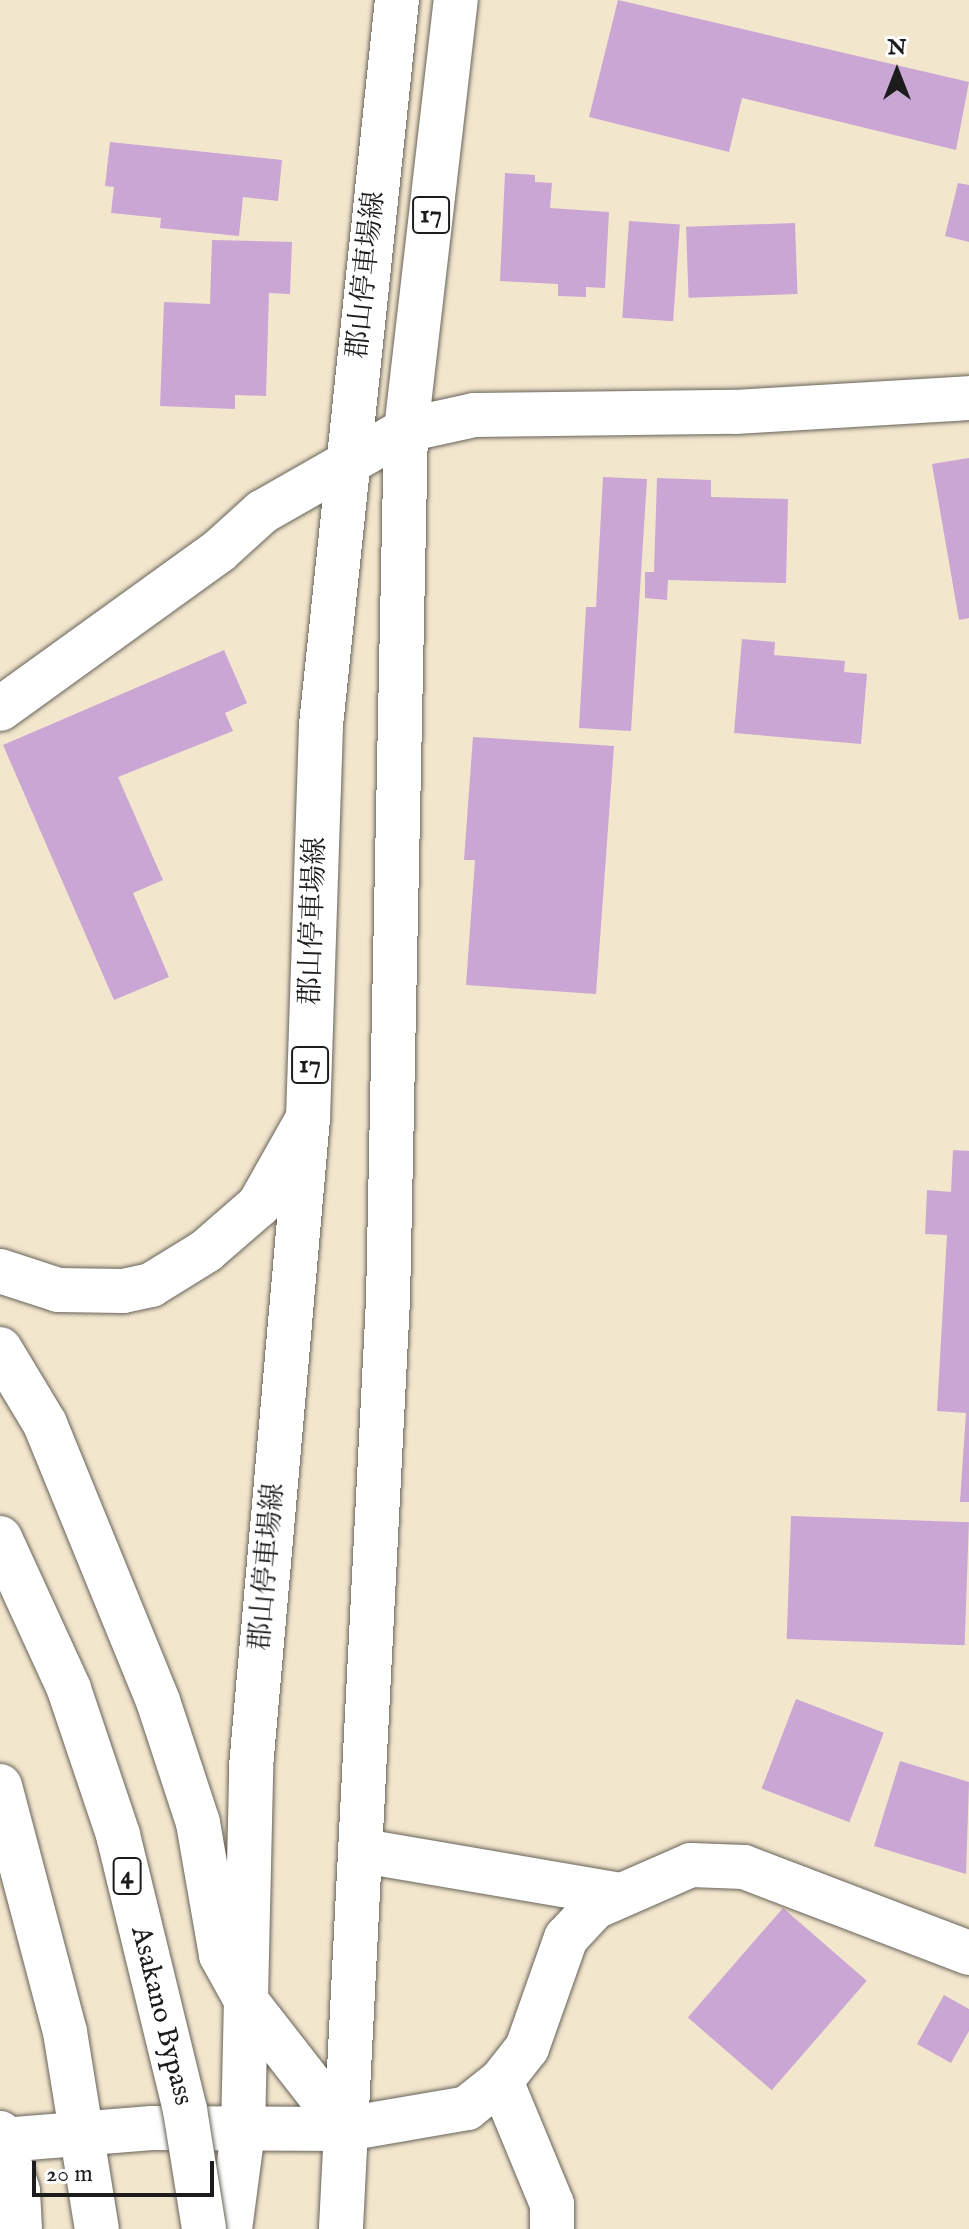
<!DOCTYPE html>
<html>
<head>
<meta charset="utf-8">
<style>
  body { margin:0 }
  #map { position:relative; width:969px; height:2229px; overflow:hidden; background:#f2e6cd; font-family:"IM FELL English","Noto Serif JP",serif }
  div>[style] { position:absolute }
  .building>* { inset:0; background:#caa6d5; transform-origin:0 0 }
  .roads { filter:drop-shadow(0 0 2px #67635a) drop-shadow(0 0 2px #67635a) }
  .minor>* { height:44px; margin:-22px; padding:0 22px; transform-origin:22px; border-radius:22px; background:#fff }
  .major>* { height:44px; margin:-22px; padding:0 22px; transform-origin:22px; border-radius:22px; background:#fff }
  .highway>* { height:44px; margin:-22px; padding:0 22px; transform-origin:22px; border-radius:22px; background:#fff }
  .bridges { filter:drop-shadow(0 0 2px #67635a) drop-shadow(0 0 2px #67635a) }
  .highway-bridge>* { height:44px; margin:-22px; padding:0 22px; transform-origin:22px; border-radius:22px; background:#fff }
  span { translate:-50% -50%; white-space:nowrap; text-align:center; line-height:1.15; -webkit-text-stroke:6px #fff; paint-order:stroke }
  .shield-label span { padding:2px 6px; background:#fff; border:2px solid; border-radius:6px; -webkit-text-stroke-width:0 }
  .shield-label { font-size:26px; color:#1c1c1c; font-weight:700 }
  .street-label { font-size:28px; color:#1c1c1c }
  .north { position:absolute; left:857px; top:32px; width:80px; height:80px; -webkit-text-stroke:6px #fff; paint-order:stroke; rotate:0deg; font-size:22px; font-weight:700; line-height:32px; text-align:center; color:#1c1c1c }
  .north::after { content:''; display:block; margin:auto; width:28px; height:36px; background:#1c1c1c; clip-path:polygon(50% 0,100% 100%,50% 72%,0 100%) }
  .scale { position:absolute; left:32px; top:2161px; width:182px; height:36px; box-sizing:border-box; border:4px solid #1c1c1c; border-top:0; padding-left:10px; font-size:24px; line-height:28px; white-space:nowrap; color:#1c1c1c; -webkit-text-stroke:6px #fff; paint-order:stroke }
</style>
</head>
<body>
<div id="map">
  <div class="building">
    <div style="clip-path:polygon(618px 0,969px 82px,956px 150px,742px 98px,729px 152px,589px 117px)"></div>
    <div style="clip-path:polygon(110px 142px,282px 160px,278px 201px,243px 197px,239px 236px,160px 228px,161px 218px,111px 213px,114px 187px,105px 186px)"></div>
    <div style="clip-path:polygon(505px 173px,535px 175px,535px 182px,552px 183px,550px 208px,609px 212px,605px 288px,586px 287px,586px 297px,558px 296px,558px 284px,500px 281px)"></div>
    <div style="clip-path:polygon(958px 183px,969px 185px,969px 242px,945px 236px)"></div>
    <div style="left:629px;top:221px;width:51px;height:97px;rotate:4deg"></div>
    <div style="left:795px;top:223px;width:71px;height:109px;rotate:88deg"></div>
    <div style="clip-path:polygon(212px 240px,292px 242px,290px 294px,269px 293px,266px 396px,235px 395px,235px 409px,160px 406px,164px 302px,210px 304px)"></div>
    <div style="clip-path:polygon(969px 458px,969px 618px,959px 620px,932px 464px)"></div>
    <div style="clip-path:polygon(603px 477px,647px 479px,631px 731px,579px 728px,586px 607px,596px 607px)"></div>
    <div style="clip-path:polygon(657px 478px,711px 480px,711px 497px,788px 499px,786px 583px,668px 580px,667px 600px,645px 598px,645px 572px,654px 572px)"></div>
    <div style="clip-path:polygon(742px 639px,775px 642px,774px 655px,845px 661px,844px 672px,867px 674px,861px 744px,734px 733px)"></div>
    <div style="clip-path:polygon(224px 650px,247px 703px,225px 713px,233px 731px,118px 777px,163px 880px,133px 893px,169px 977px,114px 1000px,3px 745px)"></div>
    <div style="clip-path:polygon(473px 737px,614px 746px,596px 994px,466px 985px,475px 860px,464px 860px)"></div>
    <div style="clip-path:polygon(953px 1150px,969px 1151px,969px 1502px,960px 1502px,966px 1413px,937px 1411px,947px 1235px,925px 1234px,927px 1190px,951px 1192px)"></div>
    <div style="left:791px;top:1516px;width:178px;height:123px;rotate:2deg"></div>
    <div style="left:796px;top:1699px;width:94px;height:96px;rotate:21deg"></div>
    <div style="clip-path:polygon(900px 1761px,969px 1782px,966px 1874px,874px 1846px)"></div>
    <div style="left:783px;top:1908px;width:111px;height:145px;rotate:41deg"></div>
    <div style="clip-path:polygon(944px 1995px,969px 2009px,969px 2031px,951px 2063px,917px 2044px)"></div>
  </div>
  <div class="roads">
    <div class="minor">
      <div style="left:0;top:709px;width:270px;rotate:-35.8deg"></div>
      <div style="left:219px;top:551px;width:58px;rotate:-42.2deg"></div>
      <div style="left:262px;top:512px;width:166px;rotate:-29.7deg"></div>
      <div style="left:406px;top:430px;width:70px;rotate:-12.4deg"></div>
      <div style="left:474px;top:415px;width:261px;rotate:-0.7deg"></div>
      <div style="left:735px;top:412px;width:234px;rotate:-3.4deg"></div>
      <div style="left:363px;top:1851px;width:261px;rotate:9.7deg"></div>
      <div style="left:501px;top:2081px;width:133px;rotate:67.5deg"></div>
      <div style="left:552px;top:2204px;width:25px;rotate:90deg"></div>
      <div style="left:0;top:2133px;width:61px;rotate:72.8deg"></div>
      <div style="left:18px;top:2191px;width:38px;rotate:87deg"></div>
      <div style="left:3px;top:2140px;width:149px;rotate:-4.6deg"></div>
      <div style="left:152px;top:2128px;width:194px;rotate:0.3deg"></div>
      <div style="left:346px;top:2129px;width:123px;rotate:-9.8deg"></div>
      <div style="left:467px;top:2108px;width:43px;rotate:-38.5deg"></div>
      <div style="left:501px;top:2081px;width:42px;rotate:-51.8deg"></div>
      <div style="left:527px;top:2048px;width:117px;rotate:-70.5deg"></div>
      <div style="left:566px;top:1938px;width:42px;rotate:-46.9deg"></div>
      <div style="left:595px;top:1907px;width:105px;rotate:-23.6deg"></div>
      <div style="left:691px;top:1865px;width:53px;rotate:2.2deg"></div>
      <div style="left:744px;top:1867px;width:241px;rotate:20.9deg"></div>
    </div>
    <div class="major">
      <div style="left:346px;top:2129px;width:829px;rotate:-87.1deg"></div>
      <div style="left:388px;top:1301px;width:871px;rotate:-88.82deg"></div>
      <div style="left:406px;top:430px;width:433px;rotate:-83.4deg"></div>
      <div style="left:243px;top:2131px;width:364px;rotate:-88.7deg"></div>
      <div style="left:251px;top:1767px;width:651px;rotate:-84.98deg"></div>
      <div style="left:308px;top:1118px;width:393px;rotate:-88.1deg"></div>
      <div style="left:321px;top:725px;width:729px;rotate:-84.02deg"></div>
    </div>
    <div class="highway">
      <div style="left:0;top:1271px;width:61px;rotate:18.1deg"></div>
      <div style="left:58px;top:1290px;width:65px;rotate:0.9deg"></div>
      <div style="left:123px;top:1291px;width:29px;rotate:-12deg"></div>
      <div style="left:151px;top:1285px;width:65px;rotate:-31.7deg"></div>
      <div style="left:206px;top:1251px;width:70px;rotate:-41deg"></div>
      <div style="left:259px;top:1205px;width:100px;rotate:-60.6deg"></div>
      <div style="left:0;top:1349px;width:87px;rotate:59deg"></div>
      <div style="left:45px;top:1424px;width:299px;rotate:67.8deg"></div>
      <div style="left:158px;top:1701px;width:128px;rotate:71.8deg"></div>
      <div style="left:198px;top:1823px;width:134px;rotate:80.1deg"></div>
      <div style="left:221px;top:1955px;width:54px;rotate:61deg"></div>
      <div style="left:247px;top:2002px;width:161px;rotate:52.1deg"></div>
      <div style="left:346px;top:2129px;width:100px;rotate:92.9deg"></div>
      <div style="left:0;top:1786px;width:254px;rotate:75.2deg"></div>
      <div style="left:65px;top:2032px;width:200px;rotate:80.8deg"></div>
      <div style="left:230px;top:2229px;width:99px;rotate:-82.4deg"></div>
    </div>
  </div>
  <div class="bridges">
    <div class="highway-bridge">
      <div style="left:0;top:1538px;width:166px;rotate:65.4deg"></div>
      <div style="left:69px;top:1689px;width:154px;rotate:71.4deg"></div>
      <div style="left:118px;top:1835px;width:283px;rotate:76.3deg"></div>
      <div style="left:185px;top:2110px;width:121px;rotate:80.9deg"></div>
    </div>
  </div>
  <div class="shield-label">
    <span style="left:431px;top:215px">17</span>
    <span style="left:310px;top:1065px">17</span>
    <span style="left:127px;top:1876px">4</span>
  </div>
  <div class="street-label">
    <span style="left:367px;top:275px;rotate:-84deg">郡山停車場線</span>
    <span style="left:314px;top:921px;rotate:-88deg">郡山停車場線</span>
    <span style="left:268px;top:1567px;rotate:-85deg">郡山停車場線</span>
    <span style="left:161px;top:2016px;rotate:76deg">Asakano Bypass</span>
  </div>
  <div class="north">N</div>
  <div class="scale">20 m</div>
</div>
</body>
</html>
